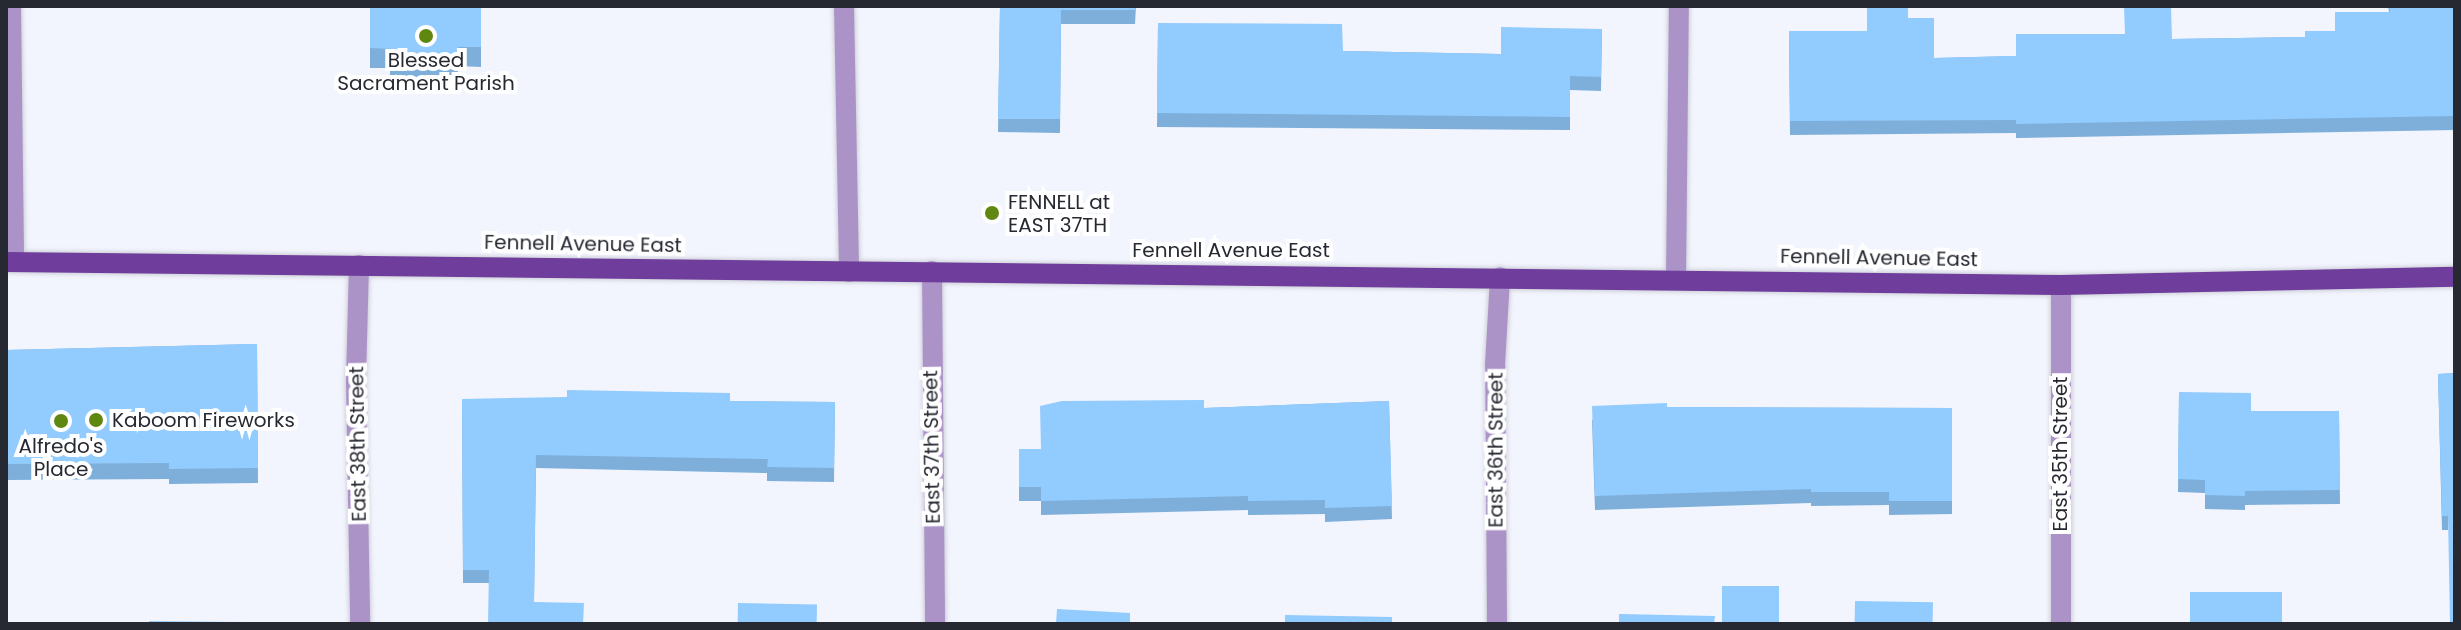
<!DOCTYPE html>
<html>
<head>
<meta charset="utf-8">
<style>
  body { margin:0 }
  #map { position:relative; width:2461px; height:630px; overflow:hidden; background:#f3f5fe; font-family:Poppins,sans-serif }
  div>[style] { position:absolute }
  .roads { filter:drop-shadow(0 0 2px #ced0d9) drop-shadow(0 0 2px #ced0d9) }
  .minor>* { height:20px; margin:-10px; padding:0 10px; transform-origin:10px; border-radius:10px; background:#ac93c7 }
  .major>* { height:20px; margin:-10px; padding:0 10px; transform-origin:10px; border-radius:10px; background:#6f3d9b }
  .wall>* { inset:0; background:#7eafda }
  .building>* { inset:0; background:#92cbfe; transform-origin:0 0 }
  .dots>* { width:22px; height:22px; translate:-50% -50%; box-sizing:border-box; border:4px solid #fff; border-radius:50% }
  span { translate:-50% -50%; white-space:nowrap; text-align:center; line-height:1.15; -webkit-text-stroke:8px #fff; paint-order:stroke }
  .poi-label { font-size:20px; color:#272932 }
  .left { translate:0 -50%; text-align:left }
  .street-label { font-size:20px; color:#272932 }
  .frame { position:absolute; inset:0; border:8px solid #272932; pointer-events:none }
</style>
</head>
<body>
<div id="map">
  <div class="roads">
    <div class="minor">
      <div style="left:11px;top:6px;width:256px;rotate:89.3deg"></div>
      <div style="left:844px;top:6px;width:266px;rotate:88.9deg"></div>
      <div style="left:359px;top:265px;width:118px;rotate:91.5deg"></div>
      <div style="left:356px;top:383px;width:241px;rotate:89deg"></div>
      <div style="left:932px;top:271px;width:353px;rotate:89.5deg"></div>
      <div style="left:1676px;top:279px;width:273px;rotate:-89.4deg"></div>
      <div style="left:2061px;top:285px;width:339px;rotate:90deg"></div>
      <div style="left:1497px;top:624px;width:259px;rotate:-90.4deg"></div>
      <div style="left:1495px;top:365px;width:88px;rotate:-86.7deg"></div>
    </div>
    <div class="major">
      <div style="left:6px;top:262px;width:2055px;rotate:0.64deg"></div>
      <div style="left:2061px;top:285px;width:394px;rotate:-1.2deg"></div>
    </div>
  </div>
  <div class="wall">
    <div style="clip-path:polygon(370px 6px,481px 6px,481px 67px,458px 66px,458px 79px,390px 79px,390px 68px,370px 68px)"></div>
    <div style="clip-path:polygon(1000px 6px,1136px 6px,1135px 24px,1061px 24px,1060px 133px,998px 132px)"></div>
    <div style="clip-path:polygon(2388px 6px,2455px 6px,2455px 130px,2016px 138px,2016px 133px,1790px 135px,1789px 31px,1867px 31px,1908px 18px,1934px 58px,2016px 56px,2172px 39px,2305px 37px,2335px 31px,2389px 12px)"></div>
    <div style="clip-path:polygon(1158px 23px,1343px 51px,1501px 54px,1602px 29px,1601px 91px,1570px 90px,1570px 130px,1157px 127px)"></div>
    <div style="clip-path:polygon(257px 344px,258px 483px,169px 484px,169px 479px,6px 480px,6px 350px)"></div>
    <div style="clip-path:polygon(2455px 373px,2448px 530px,2442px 530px,2438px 374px)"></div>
    <div style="clip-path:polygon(2179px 392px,2251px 411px,2339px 411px,2340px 504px,2245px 505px,2245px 510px,2205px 509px,2205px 493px,2178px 492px)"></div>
    <div style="clip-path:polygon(462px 399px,835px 402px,834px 482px,767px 481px,767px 473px,536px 468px,534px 602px,584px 624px,488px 583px,463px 583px)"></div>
    <div style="clip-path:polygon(1389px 401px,1392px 519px,1325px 522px,1325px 514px,1248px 515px,1248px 510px,1041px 515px,1041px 501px,1019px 501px,1019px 449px,1041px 449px,1204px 408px)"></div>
    <div style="clip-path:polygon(1667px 407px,1952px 408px,1952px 514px,1889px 515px,1889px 505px,1811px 506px,1811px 503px,1595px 510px,1592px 420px)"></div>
  </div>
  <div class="building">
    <div style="clip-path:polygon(370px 6px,481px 6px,481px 47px,458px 47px,458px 60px,390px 60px,391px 49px,370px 48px)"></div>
    <div style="clip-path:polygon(1000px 6px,1135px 6px,1135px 10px,1061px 10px,1060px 119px,998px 119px)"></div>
    <div style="clip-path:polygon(1867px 6px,1908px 6px,1908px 18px,1934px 18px,1934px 58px,2016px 56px,2016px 34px,2125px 34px,2124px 6px,2171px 6px,2172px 39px,2305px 37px,2305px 31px,2335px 31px,2335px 12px,2390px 12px,2389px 6px,2455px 6px,2455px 116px,2016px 124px,2016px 120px,1790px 121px,1789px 31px,1867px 31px)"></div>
    <div style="clip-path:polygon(1158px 23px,1342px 24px,1343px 51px,1501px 54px,1501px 27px,1602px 29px,1601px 77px,1570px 76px,1570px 117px,1157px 113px)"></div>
    <div style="clip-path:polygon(257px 344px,258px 468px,169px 469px,169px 463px,6px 464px,6px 350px)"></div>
    <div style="clip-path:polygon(2455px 373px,2455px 624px,2450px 624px,2448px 516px,2442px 516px,2438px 374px)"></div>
    <div style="clip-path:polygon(567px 390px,730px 393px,730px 401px,835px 402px,834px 468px,767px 467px,768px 459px,536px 455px,534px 602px,584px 603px,583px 624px,488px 624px,489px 570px,463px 570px,462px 399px,567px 397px)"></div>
    <div style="clip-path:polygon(2179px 392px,2251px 393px,2251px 411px,2339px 411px,2340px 490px,2245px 491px,2245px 496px,2205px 495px,2205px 480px,2178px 479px)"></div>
    <div style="clip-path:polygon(1204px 400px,1204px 408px,1389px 401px,1392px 506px,1325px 508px,1325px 500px,1248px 501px,1248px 496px,1041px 501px,1041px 487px,1019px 487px,1019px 449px,1041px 449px,1040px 406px,1062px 401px)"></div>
    <div style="clip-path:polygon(1667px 403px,1667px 407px,1952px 408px,1952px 501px,1889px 501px,1889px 492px,1811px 492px,1811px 489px,1595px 496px,1592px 406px)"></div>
    <div style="left:1722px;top:586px;width:57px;height:38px"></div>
    <div style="left:2190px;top:592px;width:92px;height:32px"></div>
    <div style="left:1855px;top:601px;width:78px;height:23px;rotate:1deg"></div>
    <div style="left:738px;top:603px;width:79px;height:21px;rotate:1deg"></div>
    <div style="clip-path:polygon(1057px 609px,1130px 613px,1130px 624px,1056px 624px)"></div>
    <div style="clip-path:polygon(1619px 614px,1715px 616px,1714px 624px,1619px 624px)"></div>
    <div style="clip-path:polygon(1285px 615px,1392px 617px,1392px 624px,1285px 624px)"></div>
    <div style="clip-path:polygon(149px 621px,244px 622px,244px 624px,149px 624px)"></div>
  </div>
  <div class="dots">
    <div style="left:426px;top:36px;background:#608710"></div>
    <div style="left:992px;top:213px;background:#608710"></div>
    <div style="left:96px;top:420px;background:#608710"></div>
    <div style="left:61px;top:421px;background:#608710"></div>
  </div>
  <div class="poi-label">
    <span style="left:426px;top:72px">Blessed<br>Sacrament Parish</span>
    <span class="left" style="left:1008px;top:214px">FENNELL at<br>EAST 37TH</span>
    <span class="left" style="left:112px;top:420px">Kaboom Fireworks</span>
    <span style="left:61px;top:458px">Alfredo's<br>Place</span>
  </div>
  <div class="street-label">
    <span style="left:583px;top:244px;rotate:1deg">Fennell Avenue East</span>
    <span style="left:1231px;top:250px">Fennell Avenue East</span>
    <span style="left:1879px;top:258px;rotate:1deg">Fennell Avenue East</span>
    <span style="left:358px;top:444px;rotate:-91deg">East 38th Street</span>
    <span style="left:932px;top:447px;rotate:-91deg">East 37th Street</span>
    <span style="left:1496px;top:450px;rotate:-90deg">East 36th Street</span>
    <span style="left:2060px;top:454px;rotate:-90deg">East 35th Street</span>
  </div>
  <div class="frame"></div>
</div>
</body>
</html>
